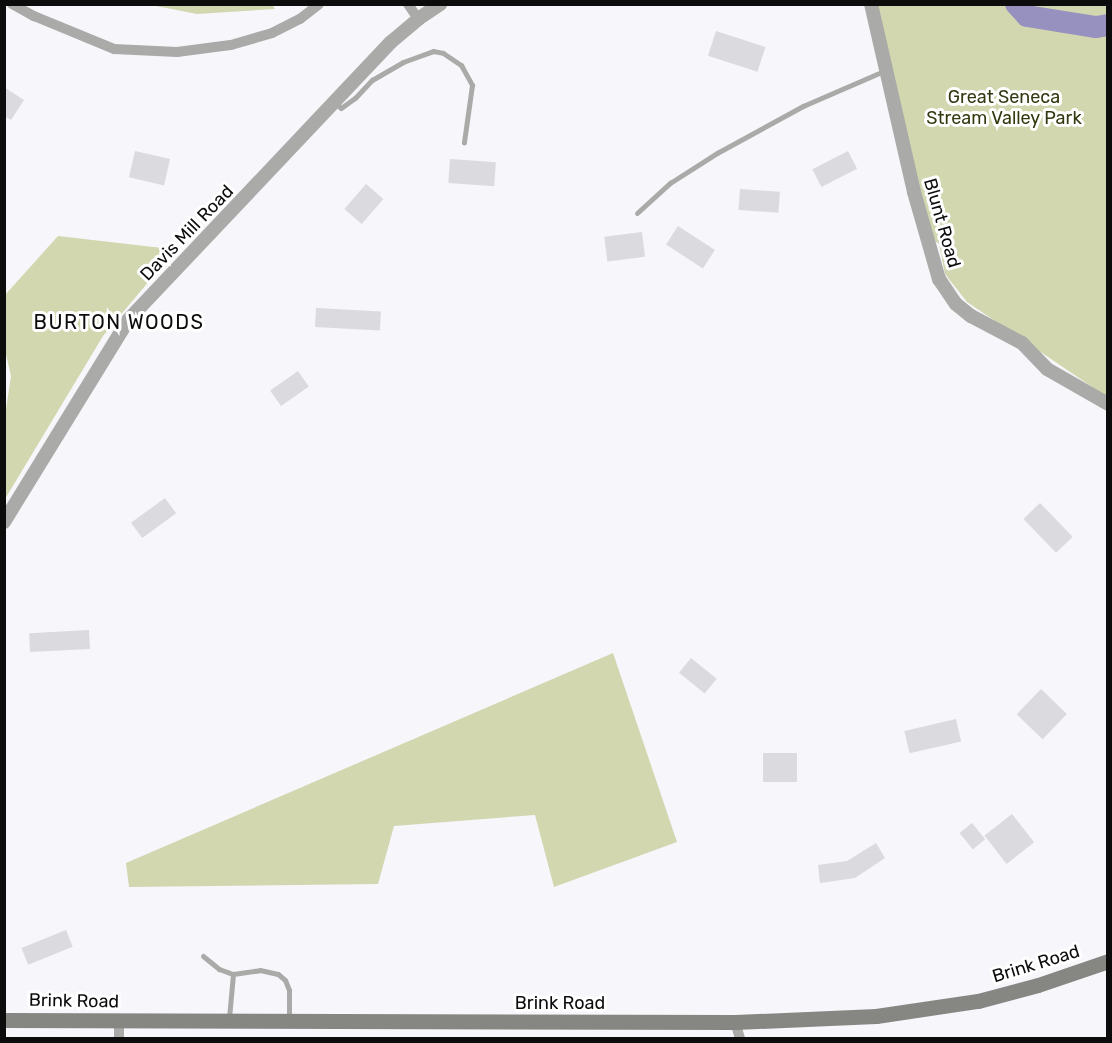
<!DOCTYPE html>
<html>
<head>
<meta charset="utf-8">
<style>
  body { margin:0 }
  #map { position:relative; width:1112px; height:1043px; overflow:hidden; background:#f6f6fb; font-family:Rubik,sans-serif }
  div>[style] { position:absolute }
  .green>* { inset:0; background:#d2d7b0 }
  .river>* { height:22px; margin:-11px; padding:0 11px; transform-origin:11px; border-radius:11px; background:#9791c0 }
  .building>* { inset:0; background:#dbdadf; transform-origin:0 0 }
  .service>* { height:5px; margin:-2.5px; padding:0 2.5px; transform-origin:2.5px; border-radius:2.5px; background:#aaaba9 }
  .minor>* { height:10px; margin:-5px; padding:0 5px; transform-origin:5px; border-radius:5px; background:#aaaba9 }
  .tertiary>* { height:14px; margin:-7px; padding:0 7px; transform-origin:7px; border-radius:7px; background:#aaaba9 }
  .secondary>* { height:15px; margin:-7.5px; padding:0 7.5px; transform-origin:7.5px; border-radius:7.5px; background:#868683 }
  span { translate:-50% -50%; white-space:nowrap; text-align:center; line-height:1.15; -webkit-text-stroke:6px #fff; paint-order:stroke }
  .park-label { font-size:18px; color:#343810 }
  .street-label { font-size:18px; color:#0c0c0d }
  .neighbourhood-label { font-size:20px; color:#0c0c0d; letter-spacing:1.5px }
  .frame { position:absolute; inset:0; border:6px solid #0c0c0d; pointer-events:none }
</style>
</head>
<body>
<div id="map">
  <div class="green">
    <div style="clip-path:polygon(272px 4px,275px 9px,197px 14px,151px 5px)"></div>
    <div style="clip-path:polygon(874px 5px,1107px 5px,1107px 397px,967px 302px,945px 274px,939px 244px,932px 239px)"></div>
    <div style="clip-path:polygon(58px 236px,162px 248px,155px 274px,103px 336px,5px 499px,5px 416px,11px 376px,5px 350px,5px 295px)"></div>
    <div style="clip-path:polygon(613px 653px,677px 842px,554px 887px,535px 815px,394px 826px,378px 884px,129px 887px,126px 863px)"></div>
  </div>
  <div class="river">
    <div style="left:1016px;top:4px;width:16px;rotate:47deg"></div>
    <div style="left:1027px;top:16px;width:70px;rotate:9.1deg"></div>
    <div style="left:1096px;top:27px;width:12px;rotate:-9deg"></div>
  </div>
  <div class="building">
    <div style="left:716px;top:31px;width:52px;height:26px;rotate:18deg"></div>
    <div style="clip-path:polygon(4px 87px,24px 100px,11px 120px,4px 116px)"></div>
    <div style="left:135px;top:151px;width:36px;height:27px;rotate:13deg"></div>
    <div style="left:848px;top:151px;width:20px;height:40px;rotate:63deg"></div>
    <div style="left:450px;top:159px;width:46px;height:24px;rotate:4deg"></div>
    <div style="left:366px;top:184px;width:23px;height:33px;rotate:41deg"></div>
    <div style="left:740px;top:189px;width:40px;height:21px;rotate:4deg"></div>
    <div style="left:678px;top:226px;width:44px;height:22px;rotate:33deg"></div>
    <div style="left:642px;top:232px;width:25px;height:38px;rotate:83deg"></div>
    <div style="left:316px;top:308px;width:65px;height:19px;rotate:3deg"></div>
    <div style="left:298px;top:371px;width:19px;height:34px;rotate:55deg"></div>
    <div style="left:165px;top:498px;width:19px;height:42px;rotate:54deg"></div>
    <div style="left:1040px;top:503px;width:47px;height:23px;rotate:46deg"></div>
    <div style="left:89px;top:630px;width:19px;height:60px;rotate:87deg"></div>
    <div style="left:691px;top:658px;width:33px;height:19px;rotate:39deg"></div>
    <div style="left:1041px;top:689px;width:36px;height:35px;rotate:44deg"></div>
    <div style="left:956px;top:719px;width:23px;height:53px;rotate:77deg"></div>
    <div style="left:763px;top:753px;width:34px;height:29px"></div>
    <div style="left:1012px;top:814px;width:36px;height:35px;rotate:52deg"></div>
    <div style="left:972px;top:823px;width:21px;height:16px;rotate:51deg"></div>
    <div style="clip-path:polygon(876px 843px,885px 858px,855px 878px,820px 883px,818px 865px,847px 861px)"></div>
    <div style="left:66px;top:930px;width:18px;height:48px;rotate:68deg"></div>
  </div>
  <div class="service">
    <div style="left:336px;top:104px;width:6px;rotate:39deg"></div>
    <div style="left:341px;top:108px;width:17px;rotate:-36deg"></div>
    <div style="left:355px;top:98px;width:25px;rotate:-47deg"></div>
    <div style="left:372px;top:80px;width:36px;rotate:-30deg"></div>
    <div style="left:403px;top:62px;width:32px;rotate:-20deg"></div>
    <div style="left:433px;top:51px;width:10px;rotate:11deg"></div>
    <div style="left:443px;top:53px;width:22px;rotate:34deg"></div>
    <div style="left:461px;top:65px;width:23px;rotate:61deg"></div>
    <div style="left:472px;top:85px;width:58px;rotate:98deg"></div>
    <div style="left:637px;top:213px;width:45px;rotate:-42.3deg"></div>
    <div style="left:670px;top:183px;width:56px;rotate:-32.6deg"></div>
    <div style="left:717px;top:153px;width:98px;rotate:-28.7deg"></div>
    <div style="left:803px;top:106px;width:88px;rotate:-23.4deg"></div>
    <div style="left:203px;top:956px;width:21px;rotate:39deg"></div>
    <div style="left:219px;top:969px;width:15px;rotate:20deg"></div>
    <div style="left:229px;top:1018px;width:44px;rotate:-84.8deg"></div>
    <div style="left:233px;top:974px;width:27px;rotate:-8deg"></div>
    <div style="left:260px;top:970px;width:18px;rotate:13deg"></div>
    <div style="left:278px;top:974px;width:9px;rotate:41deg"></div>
    <div style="left:285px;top:980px;width:11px;rotate:68deg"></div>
    <div style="left:289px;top:990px;width:30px;rotate:90deg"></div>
  </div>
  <div class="minor">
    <div style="left:12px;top:4px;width:25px;rotate:29deg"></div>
    <div style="left:34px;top:16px;width:87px;rotate:22.4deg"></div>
    <div style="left:114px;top:49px;width:63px;rotate:2.7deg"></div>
    <div style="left:177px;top:52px;width:54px;rotate:-7.4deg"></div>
    <div style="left:231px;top:45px;width:43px;rotate:-16.3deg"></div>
    <div style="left:272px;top:33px;width:31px;rotate:-27deg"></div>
    <div style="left:300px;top:19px;width:24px;rotate:-38deg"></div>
    <div style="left:408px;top:4px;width:18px;rotate:56deg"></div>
    <div style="left:735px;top:1022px;width:17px;rotate:73deg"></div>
    <div style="left:119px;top:1038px;width:17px;rotate:-90deg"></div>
  </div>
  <div class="tertiary">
    <div style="left:871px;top:4px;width:193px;rotate:77.1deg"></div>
    <div style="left:914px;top:192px;width:91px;rotate:74deg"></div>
    <div style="left:939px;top:279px;width:30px;rotate:56deg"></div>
    <div style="left:956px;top:304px;width:19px;rotate:39deg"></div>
    <div style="left:971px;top:316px;width:58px;rotate:27.9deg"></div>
    <div style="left:1022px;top:343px;width:36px;rotate:46deg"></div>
    <div style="left:1047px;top:369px;width:70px;rotate:29.8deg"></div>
    <div style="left:4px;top:522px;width:238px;rotate:-58.4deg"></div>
    <div style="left:129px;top:319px;width:381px;rotate:-46.6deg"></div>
    <div style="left:391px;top:42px;width:35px;rotate:-40deg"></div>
    <div style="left:418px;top:19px;width:27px;rotate:-34deg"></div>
  </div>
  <div class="secondary">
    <div style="left:4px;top:1020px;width:731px;rotate:0.16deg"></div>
    <div style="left:735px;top:1022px;width:141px;rotate:-2.4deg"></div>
    <div style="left:876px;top:1016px;width:103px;rotate:-8.4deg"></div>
    <div style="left:978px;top:1001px;width:62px;rotate:-14.9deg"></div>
    <div style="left:1038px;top:985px;width:74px;rotate:-18.9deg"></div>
  </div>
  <div class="park-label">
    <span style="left:1004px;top:108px">Great Seneca<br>Stream Valley Park</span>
  </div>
  <div class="street-label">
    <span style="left:942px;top:223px;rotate:74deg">Blunt Road</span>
    <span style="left:187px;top:233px;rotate:-46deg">Davis Mill Road</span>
    <span style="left:1036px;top:964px;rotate:-17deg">Brink Road</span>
    <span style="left:74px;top:1001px;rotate:1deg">Brink Road</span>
    <span style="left:560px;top:1003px">Brink Road</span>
  </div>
  <div class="neighbourhood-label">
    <span style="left:119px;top:322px">BURTON WOODS</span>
  </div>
  <div class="frame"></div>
</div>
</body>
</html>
